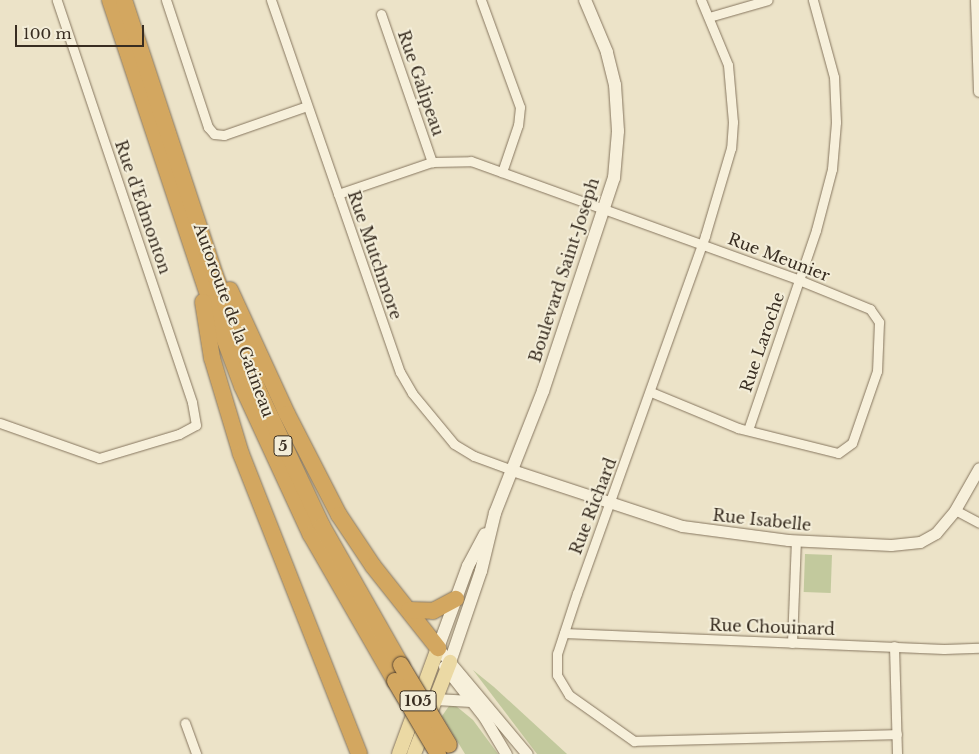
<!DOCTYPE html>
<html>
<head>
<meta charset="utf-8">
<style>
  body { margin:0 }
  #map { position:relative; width:979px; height:754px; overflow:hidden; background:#ece3c8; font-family:"Libre Baskerville",serif }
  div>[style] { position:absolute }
  .green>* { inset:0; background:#c2c99d; transform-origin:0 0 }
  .roads { filter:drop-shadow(0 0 1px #86765f) drop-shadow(0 0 1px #86765f) }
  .minor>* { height:9px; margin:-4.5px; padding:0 4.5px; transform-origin:4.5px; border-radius:4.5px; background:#f7f0db }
  .tertiary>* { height:11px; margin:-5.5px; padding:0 5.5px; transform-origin:5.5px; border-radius:5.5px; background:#f7f0db }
  .secondary>* { height:12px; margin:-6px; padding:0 6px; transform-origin:6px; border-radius:6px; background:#f7f0db }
  .primary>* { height:14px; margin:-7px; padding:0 7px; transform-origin:7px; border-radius:7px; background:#ebd9a4 }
  .motorway>* { height:16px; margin:-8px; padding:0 8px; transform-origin:8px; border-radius:8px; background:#d3a760 }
  .bridges { filter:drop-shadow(0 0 1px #554432) drop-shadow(0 0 1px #554432) }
  .motorway-bridge>* { height:16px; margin:-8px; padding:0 8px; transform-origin:8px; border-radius:8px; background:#d3a760 }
  span { translate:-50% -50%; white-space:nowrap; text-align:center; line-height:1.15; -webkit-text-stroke:4px #f3edd8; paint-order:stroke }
  .shield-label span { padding:1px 4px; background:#f3edd8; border:1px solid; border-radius:4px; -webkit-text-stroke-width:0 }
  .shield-label { font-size:15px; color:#382d21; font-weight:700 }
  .street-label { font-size:16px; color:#382d21 }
  .scale { position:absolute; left:15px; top:25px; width:129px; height:22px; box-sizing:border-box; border:2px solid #382d21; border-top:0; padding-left:6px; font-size:15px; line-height:18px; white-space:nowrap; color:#382d21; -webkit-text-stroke:4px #f3edd8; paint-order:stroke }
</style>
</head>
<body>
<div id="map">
  <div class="green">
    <div style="left:805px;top:554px;width:27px;height:38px;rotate:2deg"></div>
    <div style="clip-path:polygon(473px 670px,494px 687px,567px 754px,537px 754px)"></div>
    <div style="clip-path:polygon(449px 706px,456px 706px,473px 720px,498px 754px,465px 754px,442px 716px)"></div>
  </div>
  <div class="roads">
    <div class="minor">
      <div style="left:166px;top:0;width:134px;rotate:71.7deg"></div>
      <div style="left:208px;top:127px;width:9px;rotate:49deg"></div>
      <div style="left:214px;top:134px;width:10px;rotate:6deg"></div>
      <div style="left:224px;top:135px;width:88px;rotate:-19.3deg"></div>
      <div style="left:271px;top:0;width:394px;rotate:70.9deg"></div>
      <div style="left:400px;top:372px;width:24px;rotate:60deg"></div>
      <div style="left:412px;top:393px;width:66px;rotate:50.5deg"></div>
      <div style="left:454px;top:444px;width:23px;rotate:31deg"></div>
      <div style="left:474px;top:456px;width:40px;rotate:20.2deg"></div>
      <div style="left:481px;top:0;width:114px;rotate:70deg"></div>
      <div style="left:520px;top:107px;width:18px;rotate:96deg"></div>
      <div style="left:518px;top:125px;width:50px;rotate:108.8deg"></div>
      <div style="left:701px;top:0;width:70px;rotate:67.4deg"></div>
      <div style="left:728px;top:65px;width:57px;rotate:85deg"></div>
      <div style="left:733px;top:122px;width:26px;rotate:94deg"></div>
      <div style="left:731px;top:148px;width:92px;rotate:106.5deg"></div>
      <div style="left:705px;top:236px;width:379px;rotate:109.7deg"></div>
      <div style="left:577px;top:593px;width:64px;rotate:108.2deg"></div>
      <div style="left:557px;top:654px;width:21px;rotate:90deg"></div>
      <div style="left:557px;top:675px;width:23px;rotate:59deg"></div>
      <div style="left:569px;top:695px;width:80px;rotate:35.3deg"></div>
      <div style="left:634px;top:741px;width:263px;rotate:-1.5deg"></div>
      <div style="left:381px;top:14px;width:157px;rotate:71deg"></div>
      <div style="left:709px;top:17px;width:61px;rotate:-16.1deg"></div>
      <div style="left:338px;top:194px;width:99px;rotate:-18.8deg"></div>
      <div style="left:432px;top:162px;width:39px;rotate:-1deg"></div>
      <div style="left:471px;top:161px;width:349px;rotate:19.9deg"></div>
      <div style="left:799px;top:280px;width:77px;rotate:22.2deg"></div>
      <div style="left:870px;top:309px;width:16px;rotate:55deg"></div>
      <div style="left:879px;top:322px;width:49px;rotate:92.3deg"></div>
      <div style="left:877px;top:371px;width:76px;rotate:109.1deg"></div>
      <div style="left:852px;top:443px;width:17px;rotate:144deg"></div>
      <div style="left:838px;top:453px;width:103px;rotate:-166deg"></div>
      <div style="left:738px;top:428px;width:94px;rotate:-157.5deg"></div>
      <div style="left:0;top:423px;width:105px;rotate:19.5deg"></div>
      <div style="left:99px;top:458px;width:84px;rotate:-16.7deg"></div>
      <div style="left:179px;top:434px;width:19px;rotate:-28deg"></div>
      <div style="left:196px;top:425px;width:23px;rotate:-100deg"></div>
      <div style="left:192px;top:402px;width:424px;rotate:-108.6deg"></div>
      <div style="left:748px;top:430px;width:211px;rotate:-71.2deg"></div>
      <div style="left:816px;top:230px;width:63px;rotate:-75.3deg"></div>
      <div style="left:832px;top:169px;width:47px;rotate:-85.1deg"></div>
      <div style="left:836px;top:122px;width:45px;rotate:-92.5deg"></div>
      <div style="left:834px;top:77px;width:80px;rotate:-105.3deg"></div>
      <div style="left:955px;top:510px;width:27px;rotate:28deg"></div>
      <div style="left:564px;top:633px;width:380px;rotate:2.4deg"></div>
      <div style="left:944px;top:649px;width:35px;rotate:-2deg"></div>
      <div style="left:792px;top:643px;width:102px;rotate:-87.8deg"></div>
      <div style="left:894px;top:646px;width:108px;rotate:88.4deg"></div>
      <div style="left:185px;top:723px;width:33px;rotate:70deg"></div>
    </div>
    <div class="tertiary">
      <div style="left:976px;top:0;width:91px;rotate:88.1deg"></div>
      <div style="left:512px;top:470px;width:179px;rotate:18.2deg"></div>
      <div style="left:682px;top:526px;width:107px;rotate:7.5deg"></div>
      <div style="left:788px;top:540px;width:103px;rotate:2.8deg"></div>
      <div style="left:891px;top:545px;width:29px;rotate:-6deg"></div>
      <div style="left:920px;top:542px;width:18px;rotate:-29deg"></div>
      <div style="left:936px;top:533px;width:30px;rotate:-50deg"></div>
      <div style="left:955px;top:510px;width:48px;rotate:-60.3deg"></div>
      <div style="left:438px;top:648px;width:138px;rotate:50deg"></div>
      <div style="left:444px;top:666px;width:65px;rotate:51.9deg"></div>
      <div style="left:484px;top:717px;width:43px;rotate:59.3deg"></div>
      <div style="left:435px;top:699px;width:36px;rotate:3deg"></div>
    </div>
    <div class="secondary">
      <div style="left:438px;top:648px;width:87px;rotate:-69.9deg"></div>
      <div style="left:468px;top:566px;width:36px;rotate:-62deg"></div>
      <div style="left:450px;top:662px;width:96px;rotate:-71.2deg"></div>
      <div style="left:481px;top:571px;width:60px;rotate:-76.4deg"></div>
      <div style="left:495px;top:513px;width:131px;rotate:-68.5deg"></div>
      <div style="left:543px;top:391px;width:225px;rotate:-71.6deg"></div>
      <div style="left:614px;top:178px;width:47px;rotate:-85.1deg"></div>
      <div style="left:618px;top:131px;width:46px;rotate:-93.7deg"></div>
      <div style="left:615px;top:85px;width:34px;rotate:-104deg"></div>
      <div style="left:607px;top:52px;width:56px;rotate:-112.9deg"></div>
    </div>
    <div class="primary">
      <div style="left:399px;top:754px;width:113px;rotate:-69.8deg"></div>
      <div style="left:414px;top:754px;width:99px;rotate:-68.6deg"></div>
    </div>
    <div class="motorway">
      <div style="left:110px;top:0;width:319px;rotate:71.6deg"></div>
      <div style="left:211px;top:303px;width:89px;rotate:69.5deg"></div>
      <div style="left:242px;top:386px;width:164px;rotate:65.2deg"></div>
      <div style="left:311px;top:535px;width:168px;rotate:60.1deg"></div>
      <div style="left:124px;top:0;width:290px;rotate:71.7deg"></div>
      <div style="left:215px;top:275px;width:125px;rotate:69.4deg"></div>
      <div style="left:259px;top:392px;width:148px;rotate:64.8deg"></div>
      <div style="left:322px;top:526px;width:160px;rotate:60.4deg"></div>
      <div style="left:230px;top:290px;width:136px;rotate:65.3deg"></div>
      <div style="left:287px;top:414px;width:114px;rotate:62.8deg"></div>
      <div style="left:339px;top:515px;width:61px;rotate:56.3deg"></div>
      <div style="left:373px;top:566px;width:105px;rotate:51.6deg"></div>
      <div style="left:203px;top:302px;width:57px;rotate:80.9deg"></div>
      <div style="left:212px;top:358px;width:100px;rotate:73.2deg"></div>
      <div style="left:241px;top:454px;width:322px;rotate:68.5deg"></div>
      <div style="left:409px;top:610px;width:24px;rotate:2deg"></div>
      <div style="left:433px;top:611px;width:26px;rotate:-28deg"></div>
    </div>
  </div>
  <div class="bridges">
    <div class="motorway-bridge">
      <div style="left:401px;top:665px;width:93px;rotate:59deg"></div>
      <div style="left:395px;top:681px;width:85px;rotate:59.5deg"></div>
    </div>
  </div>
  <div class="shield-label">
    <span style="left:283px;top:446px">5</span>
    <span style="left:418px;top:701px">105</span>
  </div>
  <div class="street-label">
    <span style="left:421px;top:83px;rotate:71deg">Rue Galipeau</span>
    <span style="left:143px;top:207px;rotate:71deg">Rue d'Edmonton</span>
    <span style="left:375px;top:255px;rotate:71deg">Rue Mutchmore</span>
    <span style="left:779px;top:257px;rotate:21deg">Rue Meunier</span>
    <span style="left:564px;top:270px;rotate:-72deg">Boulevard Saint-Joseph</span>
    <span style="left:234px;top:320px;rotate:70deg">Autoroute de la Gatineau</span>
    <span style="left:762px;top:342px;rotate:-71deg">Rue Laroche</span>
    <span style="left:593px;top:506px;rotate:-69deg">Rue Richard</span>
    <span style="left:762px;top:520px;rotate:6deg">Rue Isabelle</span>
    <span style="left:772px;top:627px;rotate:2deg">Rue Chouinard</span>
  </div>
  <div class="scale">100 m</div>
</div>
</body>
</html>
